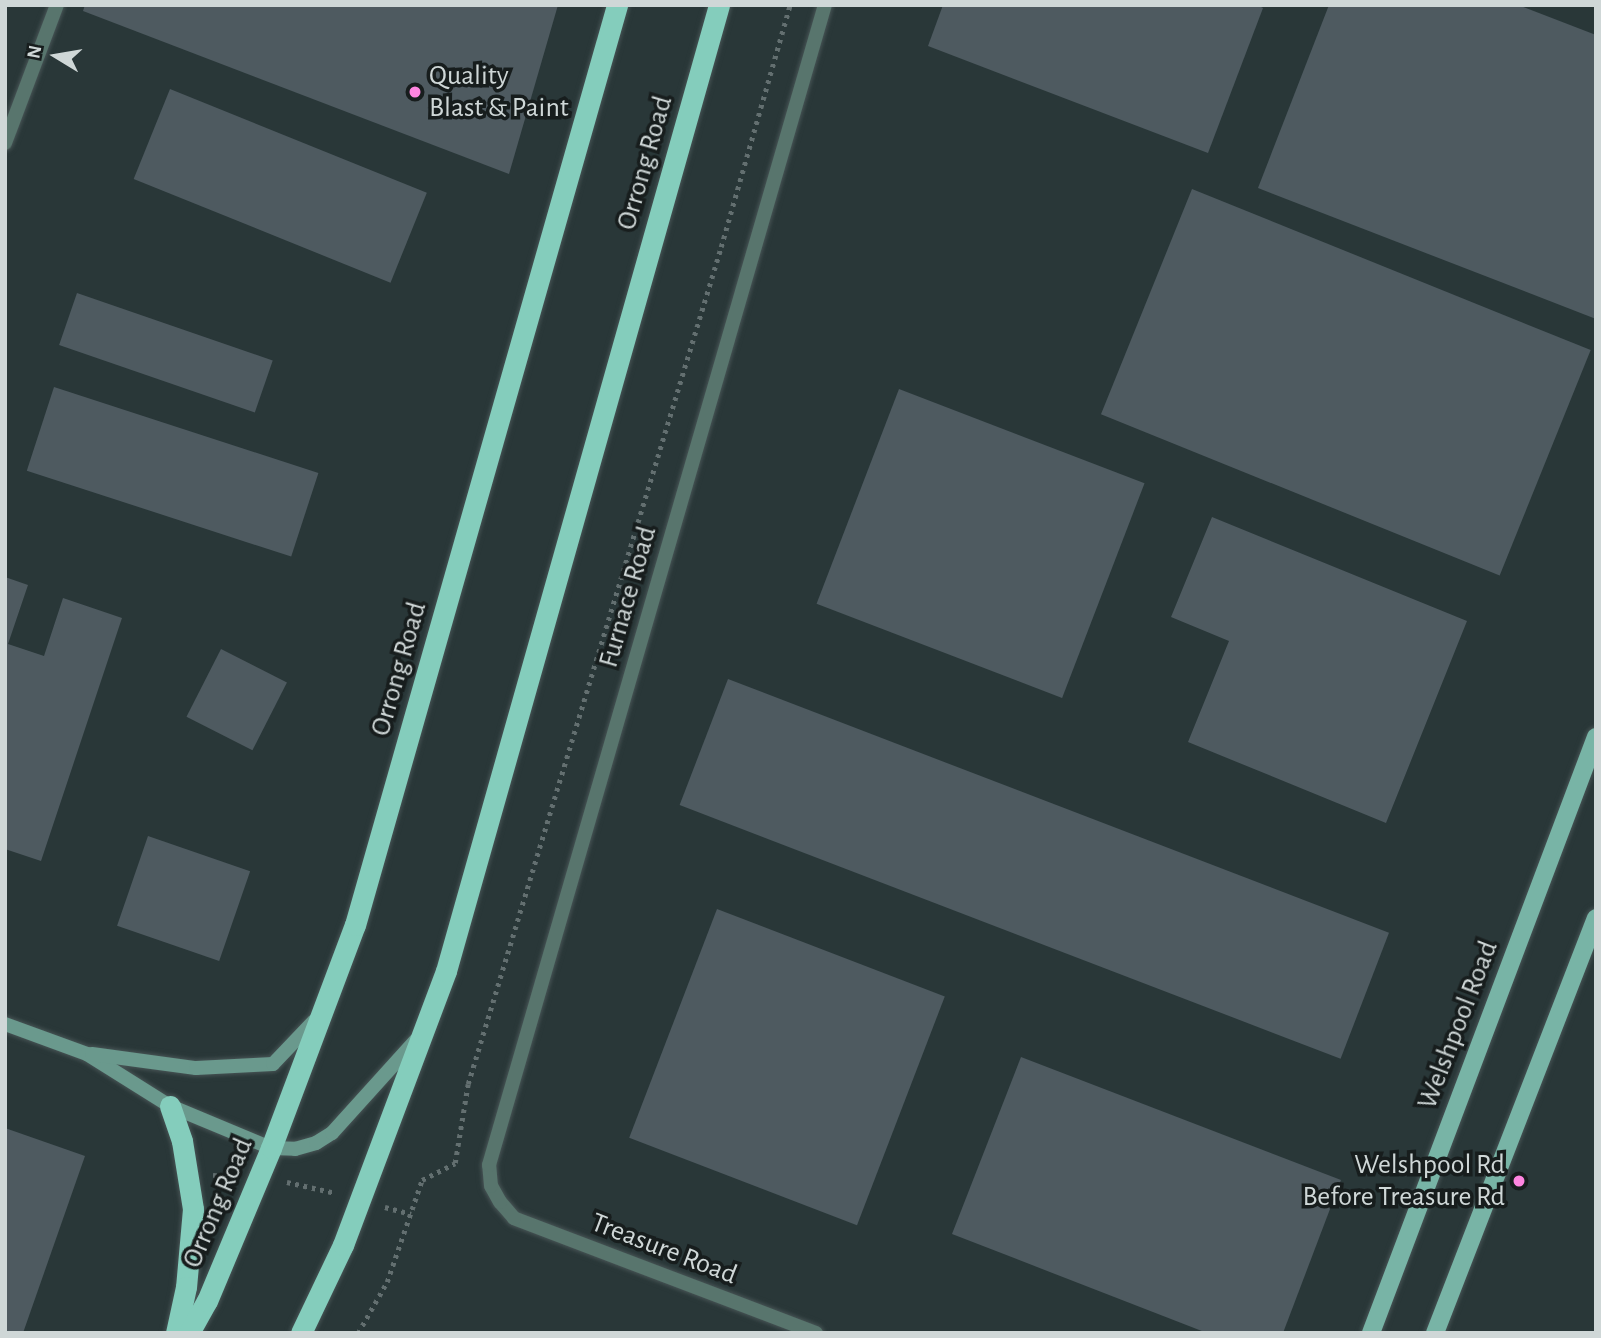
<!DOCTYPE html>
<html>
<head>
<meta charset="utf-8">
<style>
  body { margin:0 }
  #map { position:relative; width:1601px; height:1338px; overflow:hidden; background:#293738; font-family:"Alegreya Sans",sans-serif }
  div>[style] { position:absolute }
  .building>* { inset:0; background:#4e5a60; transform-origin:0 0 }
  .path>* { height:4.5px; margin-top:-2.25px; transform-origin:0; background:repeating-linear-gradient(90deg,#636f70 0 3.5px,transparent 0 8.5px) }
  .roads { filter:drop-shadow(0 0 2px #475455) drop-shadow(0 0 2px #475455) }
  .street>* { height:14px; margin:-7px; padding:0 7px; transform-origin:7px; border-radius:7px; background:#58756d }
  .secondary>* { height:14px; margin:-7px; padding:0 7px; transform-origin:7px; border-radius:7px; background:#6a998d }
  .primary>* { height:18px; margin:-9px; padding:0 9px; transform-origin:9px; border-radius:9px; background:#78b4a6 }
  .highway>* { height:21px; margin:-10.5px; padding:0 10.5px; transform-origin:10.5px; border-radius:10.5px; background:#84cdbc }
  .dots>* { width:19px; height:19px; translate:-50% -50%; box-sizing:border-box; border:4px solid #171d1d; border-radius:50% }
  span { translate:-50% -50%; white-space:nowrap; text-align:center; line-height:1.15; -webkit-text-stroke:7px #171d1d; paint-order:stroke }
  .poi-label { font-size:28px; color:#cfd7d7 }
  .left { translate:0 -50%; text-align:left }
  .right { translate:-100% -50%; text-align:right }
  .street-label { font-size:28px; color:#cfd7d7 }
  .frame { position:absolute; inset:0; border:7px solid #cfd7d7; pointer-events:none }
  .north { position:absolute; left:21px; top:21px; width:70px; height:70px; -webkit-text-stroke:5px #171d1d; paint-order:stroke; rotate:281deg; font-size:19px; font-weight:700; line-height:28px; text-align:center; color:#cfd7d7 }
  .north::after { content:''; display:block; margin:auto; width:24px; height:32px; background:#cfd7d7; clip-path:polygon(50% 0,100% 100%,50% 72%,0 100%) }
</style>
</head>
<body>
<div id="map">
  <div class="building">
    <div style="clip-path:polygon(85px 5px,558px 5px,509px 174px,83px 11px)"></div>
    <div style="clip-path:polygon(943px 5px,1257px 5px,1263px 8px,1208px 153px,928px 46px)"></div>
    <div style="clip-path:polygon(1329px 5px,1518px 5px,1596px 35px,1596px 319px,1258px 188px)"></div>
    <div style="left:170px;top:89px;width:277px;height:97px;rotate:22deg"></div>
    <div style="left:1192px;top:189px;width:430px;height:243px;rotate:22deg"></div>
    <div style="left:77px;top:293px;width:207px;height:55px;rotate:19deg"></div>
    <div style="left:54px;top:387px;width:278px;height:88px;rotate:18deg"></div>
    <div style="left:899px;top:389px;width:263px;height:230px;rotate:21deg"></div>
    <div style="clip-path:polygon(1212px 517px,1467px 621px,1386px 823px,1188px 742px,1229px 641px,1171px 617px)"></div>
    <div style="clip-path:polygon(5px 577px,28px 585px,8px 644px,44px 656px,63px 598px,122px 618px,41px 861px,5px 849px)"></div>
    <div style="left:221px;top:649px;width:74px;height:76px;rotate:27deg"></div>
    <div style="left:728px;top:679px;width:708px;height:135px;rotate:21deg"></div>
    <div style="left:148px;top:836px;width:108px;height:95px;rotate:19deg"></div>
    <div style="left:717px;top:909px;width:244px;height:245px;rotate:21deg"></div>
    <div style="clip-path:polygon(1021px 1057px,1341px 1180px,1283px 1333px,1207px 1333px,952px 1234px)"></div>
    <div style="clip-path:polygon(5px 1128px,85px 1156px,23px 1333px,5px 1333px)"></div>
  </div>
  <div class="path">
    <div style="left:213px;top:1175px;width:20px;rotate:6deg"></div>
    <div style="left:287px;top:1182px;width:50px;rotate:12.7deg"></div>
    <div style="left:385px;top:1207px;width:27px;rotate:15deg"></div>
    <div style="left:358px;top:1333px;width:59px;rotate:-60.4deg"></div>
    <div style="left:387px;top:1282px;width:108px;rotate:-71.1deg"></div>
    <div style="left:422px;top:1180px;width:37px;rotate:-27deg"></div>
    <div style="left:455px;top:1163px;width:80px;rotate:-80.7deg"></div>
    <div style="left:468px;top:1084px;width:874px;rotate:-73.18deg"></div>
    <div style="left:721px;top:247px;width:252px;rotate:-74.1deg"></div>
  </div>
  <div class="roads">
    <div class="street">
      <div style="left:5px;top:143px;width:147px;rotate:-69.4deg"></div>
      <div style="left:816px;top:1333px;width:323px;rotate:-159.2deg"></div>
      <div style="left:514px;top:1218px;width:21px;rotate:-131deg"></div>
      <div style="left:500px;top:1202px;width:18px;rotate:-119deg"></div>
      <div style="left:491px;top:1186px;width:21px;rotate:-95deg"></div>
      <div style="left:489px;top:1165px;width:1208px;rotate:-73.85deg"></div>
    </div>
    <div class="secondary">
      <div style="left:5px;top:1024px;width:87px;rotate:20.1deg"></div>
      <div style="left:87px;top:1054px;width:98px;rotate:32.1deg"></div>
      <div style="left:170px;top:1106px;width:109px;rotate:22.6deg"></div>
      <div style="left:271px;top:1148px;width:24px;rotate:2deg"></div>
      <div style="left:295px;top:1149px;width:22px;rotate:-16deg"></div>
      <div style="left:316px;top:1143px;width:19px;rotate:-32deg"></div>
      <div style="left:332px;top:1133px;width:125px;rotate:-47.9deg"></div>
      <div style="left:92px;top:1054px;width:105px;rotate:7.7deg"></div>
      <div style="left:196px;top:1068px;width:77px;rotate:-3deg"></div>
      <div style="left:273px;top:1064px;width:59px;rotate:-46.4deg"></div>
    </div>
    <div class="primary">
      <div style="left:1371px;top:1333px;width:637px;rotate:-69.32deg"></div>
      <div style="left:1435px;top:1333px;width:445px;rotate:-68.8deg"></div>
    </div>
    <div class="highway">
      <div style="left:170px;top:1106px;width:37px;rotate:71deg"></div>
      <div style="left:182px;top:1141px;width:69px;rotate:80.8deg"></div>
      <div style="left:193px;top:1209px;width:78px;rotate:95.1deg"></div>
      <div style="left:186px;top:1287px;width:47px;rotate:102.3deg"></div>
      <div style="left:189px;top:1333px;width:37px;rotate:-61deg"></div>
      <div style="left:207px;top:1301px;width:166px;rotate:-67.3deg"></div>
      <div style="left:271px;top:1148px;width:238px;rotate:-69.4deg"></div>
      <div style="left:355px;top:925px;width:957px;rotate:-74.1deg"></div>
      <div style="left:301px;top:1333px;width:98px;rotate:-64.5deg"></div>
      <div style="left:343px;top:1245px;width:293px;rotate:-69.4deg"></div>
      <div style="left:446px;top:971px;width:1004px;rotate:-74.22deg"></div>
    </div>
  </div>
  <div class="dots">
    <div style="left:415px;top:92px;background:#fe85e0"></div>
    <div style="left:1519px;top:1181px;background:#fe85e0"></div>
  </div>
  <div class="poi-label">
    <span class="left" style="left:429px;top:92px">Quality<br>Blast &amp; Paint</span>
    <span class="right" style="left:1505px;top:1181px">Welshpool Rd<br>Before Treasure Rd</span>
  </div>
  <div class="street-label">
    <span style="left:645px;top:163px;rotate:-74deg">Orrong Road</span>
    <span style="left:628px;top:597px;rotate:-74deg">Furnace Road</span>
    <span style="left:399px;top:669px;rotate:-74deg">Orrong Road</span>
    <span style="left:1458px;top:1025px;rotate:-69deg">Welshpool Road</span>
    <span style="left:218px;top:1203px;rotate:-67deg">Orrong Road</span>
    <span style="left:664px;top:1249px;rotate:21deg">Treasure Road</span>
  </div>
  <div class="frame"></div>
  <div class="north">N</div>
</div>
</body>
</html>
